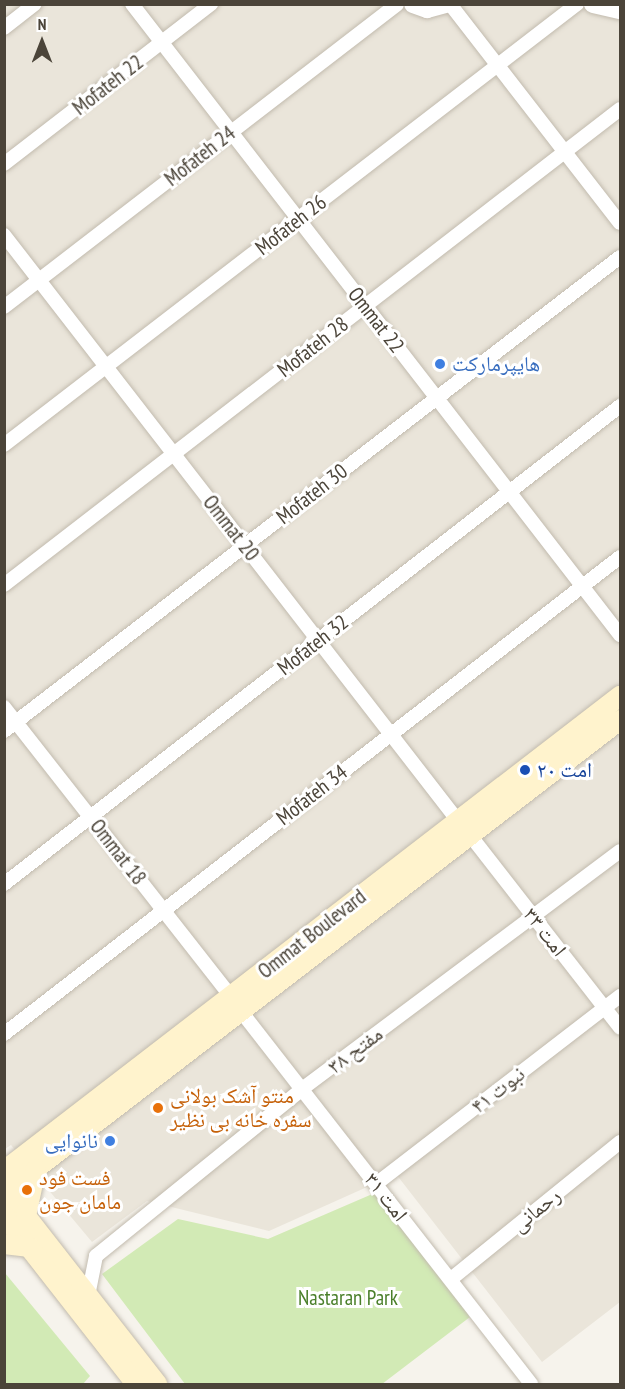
<!DOCTYPE html>
<html>
<head>
<meta charset="utf-8">
<style>
  body { margin:0 }
  #map { position:relative; width:625px; height:1389px; overflow:hidden; background:#f6f3ec; font-family:"PT Sans Narrow","Noto Naskh Arabic",sans-serif }
  div>[style] { position:absolute }
  .residential>* { inset:0; background:#eae5da }
  .green>* { inset:0; background:#d2eab5 }
  .roads { filter:drop-shadow(0 0 2px #c2bbae) drop-shadow(0 0 2px #c2bbae) }
  .minor>* { height:14px; margin:-7px; padding:0 7px; transform-origin:7px; border-radius:7px; background:#fff }
  .tertiary>* { height:18px; margin:-9px; padding:0 9px; transform-origin:9px; border-radius:9px; background:#fff }
  .secondary>* { height:20px; margin:-10px; padding:0 10px; transform-origin:10px; border-radius:10px; background:#fff3cd }
  .dots>* { width:16px; height:16px; translate:-50% -50%; box-sizing:border-box; border:3px solid #fff; border-radius:50% }
  span { translate:-50% -50%; white-space:nowrap; text-align:center; line-height:1.15; -webkit-text-stroke:6px #fff; paint-order:stroke }
  .street-label { font-size:21px; color:#4b4439 }
  .shop-label { font-size:21px; color:#366cbe }
  .left { translate:0 -50%; text-align:left }
  .right { translate:-100% -50%; text-align:right }
  .transit-label { font-size:21px; color:#164399 }
  .food-label { font-size:21px; color:#c56008 }
  .park-label { font-size:21px; color:#4a7f2a }
  .frame { position:absolute; inset:0; border:6px solid #4b4439; pointer-events:none }
  .north { position:absolute; left:12px; top:12px; width:60px; height:60px; -webkit-text-stroke:4px #fff; paint-order:stroke; rotate:0deg; font-size:16px; font-weight:700; line-height:24px; text-align:center; color:#4b4439 }
  .north::after { content:''; display:block; margin:auto; width:21px; height:27px; background:#4b4439; clip-path:polygon(50% 0,100% 100%,50% 72%,0 100%) }
</style>
</head>
<body>
<div id="map">
  <div class="residential">
    <div style="clip-path:polygon(5px 5px,620px 5px,620px 1302px,542px 1362px,396px 1174px,269px 1231px,147px 1201px,92px 1242px,11px 1145px,5px 1149px)"></div>
  </div>
  <div class="green">
    <div style="clip-path:polygon(377px 1192px,470px 1317px,382px 1384px,185px 1384px,102px 1274px,178px 1219px,268px 1239px)"></div>
    <div style="clip-path:polygon(5px 1273px,90px 1376px,83px 1384px,5px 1384px)"></div>
  </div>
  <div class="roads">
    <div class="minor">
      <div style="left:132px;top:4px;width:798px;rotate:52.28deg"></div>
      <div style="left:450px;top:4px;width:277px;rotate:52.2deg"></div>
      <div style="left:4px;top:28px;width:39px;rotate:-38deg"></div>
      <div style="left:4px;top:164px;width:262px;rotate:-37.7deg"></div>
      <div style="left:4px;top:235px;width:741px;rotate:52.23deg"></div>
      <div style="left:4px;top:307px;width:496px;rotate:-37.6deg"></div>
      <div style="left:4px;top:445px;width:723px;rotate:-37.58deg"></div>
      <div style="left:4px;top:585px;width:778px;rotate:-37.69deg"></div>
      <div style="left:4px;top:707px;width:367px;rotate:51.9deg"></div>
      <div style="left:4px;top:731px;width:777px;rotate:-37.58deg"></div>
      <div style="left:470px;top:835px;width:244px;rotate:52.1deg"></div>
      <div style="left:4px;top:884px;width:780px;rotate:-37.81deg"></div>
      <div style="left:240px;top:1010px;width:474px;rotate:52.1deg"></div>
      <div style="left:4px;top:1034px;width:779px;rotate:-37.75deg"></div>
      <div style="left:376px;top:1184px;width:308px;rotate:-37.6deg"></div>
      <div style="left:451px;top:1279px;width:218px;rotate:-39deg"></div>
      <div style="left:88px;top:1296px;width:41px;rotate:-78.7deg"></div>
      <div style="left:96px;top:1256px;width:265px;rotate:-39deg"></div>
      <div style="left:302px;top:1089px;width:397px;rotate:-36.8deg"></div>
    </div>
    <div class="tertiary">
      <div style="left:413px;top:4px;width:15px;rotate:20deg"></div>
      <div style="left:427px;top:9px;width:20px;rotate:-15deg"></div>
      <div style="left:593px;top:4px;width:28px;rotate:13deg"></div>
    </div>
    <div class="secondary">
      <div style="left:4px;top:1171px;width:778px;rotate:-37.64deg"></div>
      <div style="left:4px;top:1188px;width:249px;rotate:52deg"></div>
      <div style="left:4px;top:1193px;width:777px;rotate:-37.52deg"></div>
      <div style="left:4px;top:1215px;width:214px;rotate:52deg"></div>
      <div style="left:26px;top:1216px;width:48px;rotate:-78deg"></div>
      <div style="left:4px;top:1244px;width:26px;rotate:7deg"></div>
    </div>
  </div>
  <div class="dots">
    <div style="left:440px;top:364px;background:#3f7fe0"></div>
    <div style="left:525px;top:770px;background:#1a4fb4"></div>
    <div style="left:158px;top:1108px;background:#e8710a"></div>
    <div style="left:110px;top:1141px;background:#3f7fe0"></div>
    <div style="left:27px;top:1190px;background:#e8710a"></div>
  </div>
  <div class="street-label">
    <span style="left:108px;top:85px;rotate:-38deg">Mofateh 22</span>
    <span style="left:200px;top:156px;rotate:-38deg">Mofateh 24</span>
    <span style="left:291px;top:225px;rotate:-38deg">Mofateh 26</span>
    <span style="left:376px;top:320px;rotate:52deg">Ommat 22</span>
    <span style="left:313px;top:347px;rotate:-38deg">Mofateh 28</span>
    <span style="left:312px;top:494px;rotate:-38deg">Mofateh 30</span>
    <span style="left:231px;top:528px;rotate:52deg">Ommat 20</span>
    <span style="left:313px;top:645px;rotate:-38deg">Mofateh 32</span>
    <span style="left:312px;top:795px;rotate:-38deg">Mofateh 34</span>
    <span style="left:118px;top:852px;rotate:52deg">Ommat 18</span>
    <span style="left:545px;top:932px;rotate:52deg">امت ۳۳</span>
    <span style="left:312px;top:934px;rotate:-38deg">Ommat Boulevard</span>
    <span style="left:355px;top:1050px;rotate:-37deg">مفتح ۳۸</span>
    <span style="left:498px;top:1090px;rotate:-38deg">نبوت ۴۱</span>
    <span style="left:386px;top:1197px;rotate:52deg">امت ۳۱</span>
    <span style="left:536px;top:1210px;rotate:-39deg">رحمانی</span>
  </div>
  <div class="shop-label">
    <span class="left" style="left:452px;top:364px">هایپرمارکت</span>
    <span class="right" style="left:98px;top:1141px">نانوایی</span>
  </div>
  <div class="transit-label">
    <span class="left" style="left:537px;top:770px">امت ۲۰</span>
  </div>
  <div class="food-label">
    <span class="left" style="left:170px;top:1108px">منتو آشک بولانی<br>سفره خانه بی نظیر</span>
    <span class="left" style="left:39px;top:1190px">فست فود<br>مامان جون</span>
  </div>
  <div class="park-label">
    <span style="left:348px;top:1298px">Nastaran Park</span>
  </div>
  <div class="frame"></div>
  <div class="north">N</div>
</div>
</body>
</html>
